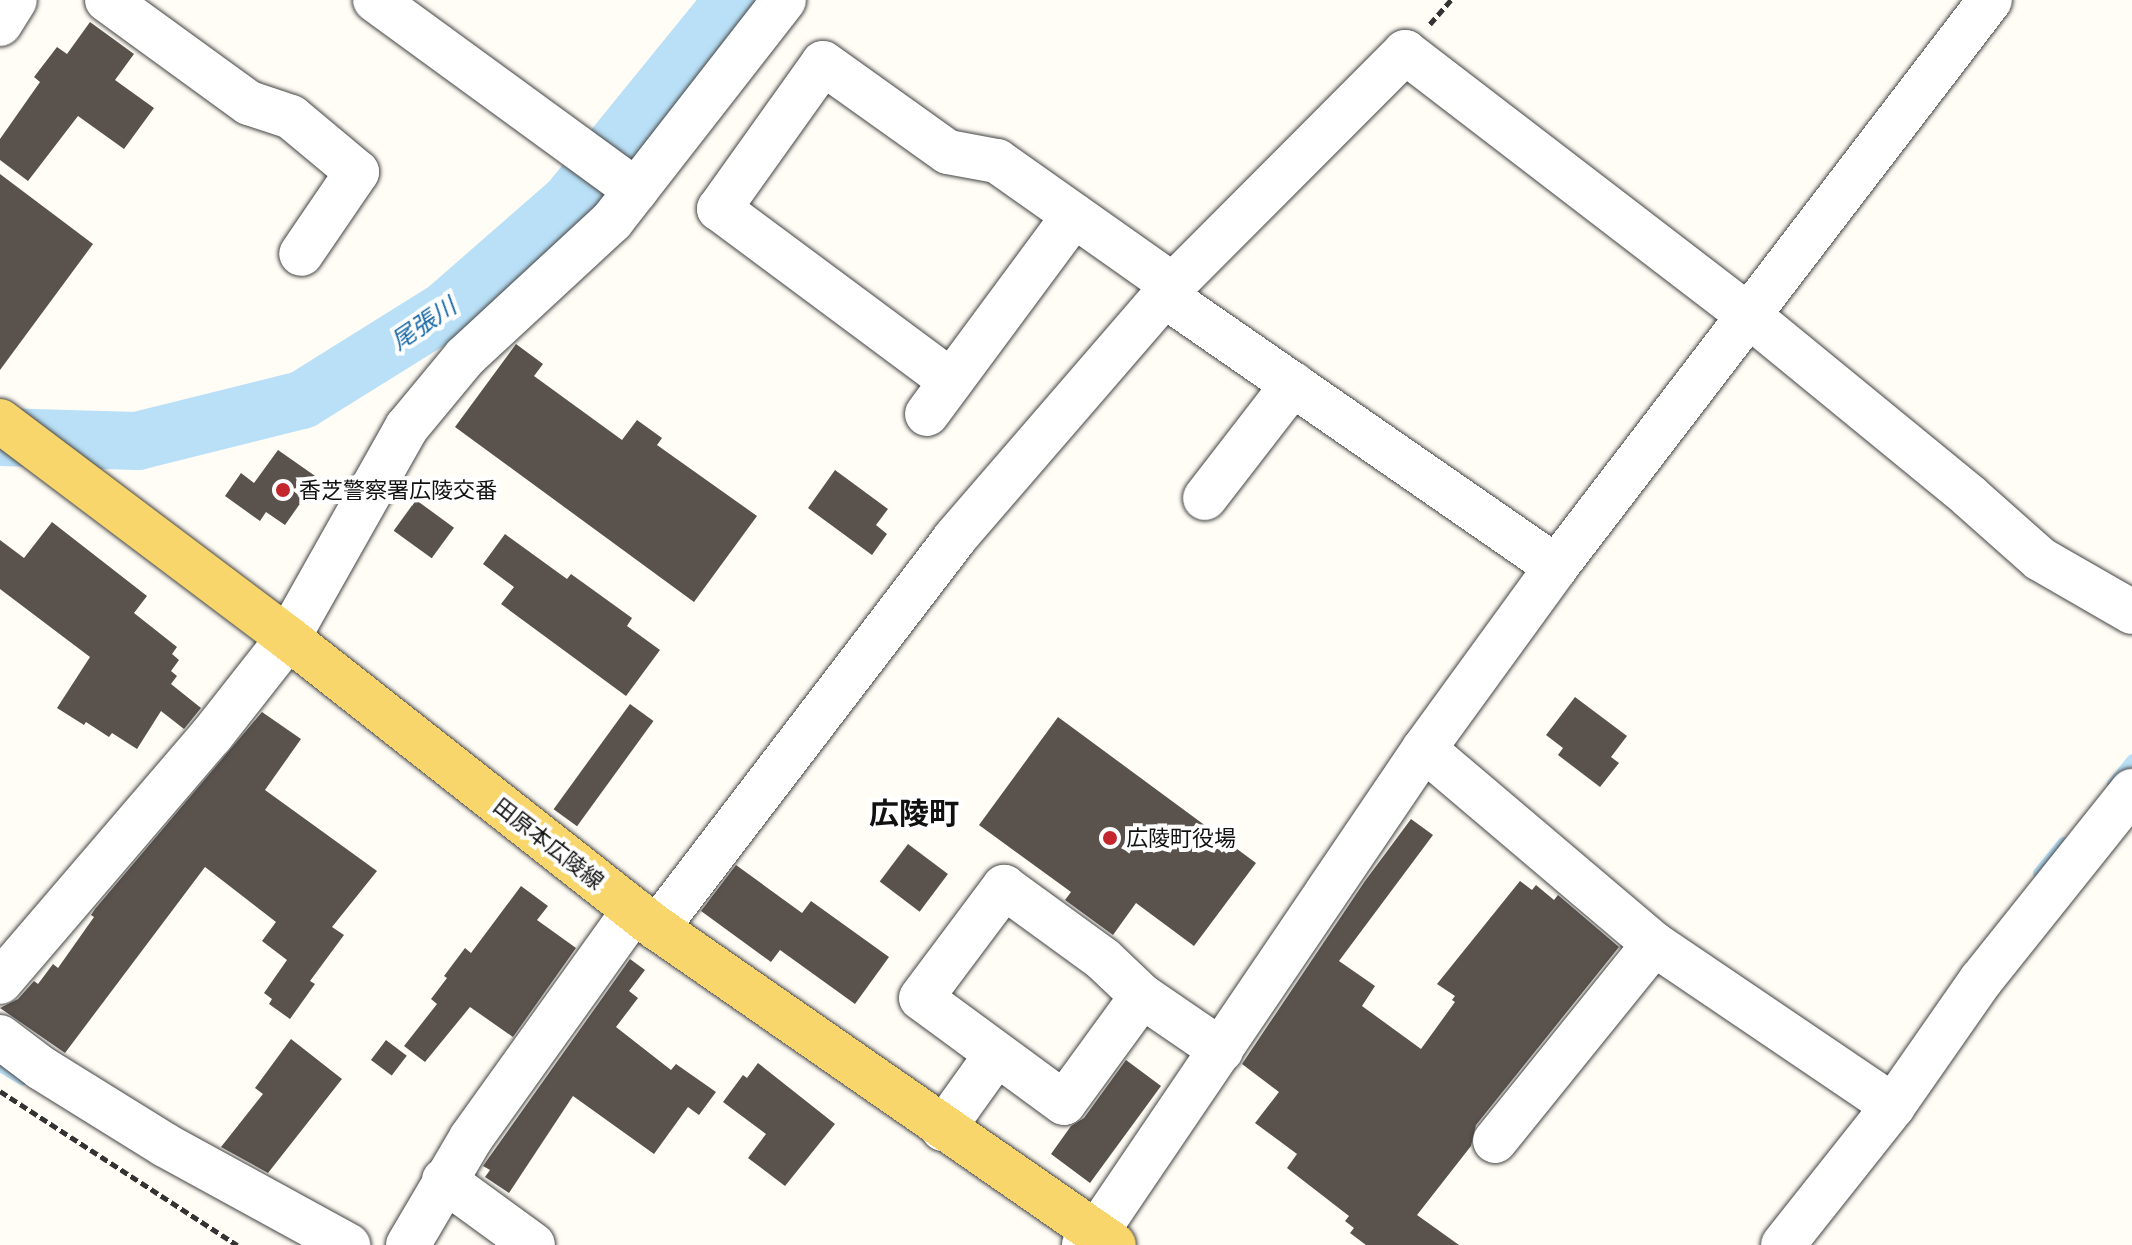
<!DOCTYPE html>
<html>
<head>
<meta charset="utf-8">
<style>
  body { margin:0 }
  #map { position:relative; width:2132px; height:1245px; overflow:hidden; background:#fffdf5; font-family:"Noto Serif","Noto Sans JP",serif }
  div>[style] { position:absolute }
  .stream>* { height:10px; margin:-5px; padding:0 5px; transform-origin:5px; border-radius:5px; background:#b9e0f7 }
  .river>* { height:58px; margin:-29px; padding:0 29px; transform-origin:29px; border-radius:29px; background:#b9e0f7 }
  .building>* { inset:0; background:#5a524d; transform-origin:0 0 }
  .path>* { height:5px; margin-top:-2.5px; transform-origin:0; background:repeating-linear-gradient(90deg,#333 0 8px,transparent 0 12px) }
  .roads { filter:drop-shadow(0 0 2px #444) drop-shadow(0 0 2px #444) }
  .minor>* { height:44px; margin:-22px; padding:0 22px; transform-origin:22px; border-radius:22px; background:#fff }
  .major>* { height:44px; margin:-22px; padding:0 22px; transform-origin:22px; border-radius:22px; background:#f9d66b }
  .dots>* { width:22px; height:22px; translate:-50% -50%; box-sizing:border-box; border:4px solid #fff; border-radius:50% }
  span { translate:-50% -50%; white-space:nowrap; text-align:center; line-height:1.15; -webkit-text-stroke:8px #fff; paint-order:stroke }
  .poi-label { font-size:22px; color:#111 }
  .left { translate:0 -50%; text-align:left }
  .street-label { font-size:22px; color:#111 }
  .water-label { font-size:24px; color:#1768a6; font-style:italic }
  .district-label { font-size:30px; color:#111; font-weight:700 }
</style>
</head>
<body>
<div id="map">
  <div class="stream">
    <div style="left:2112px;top:784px;width:32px;rotate:-51deg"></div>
    <div style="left:2038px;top:873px;width:40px;rotate:-51deg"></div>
    <div style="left:0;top:1067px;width:26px;rotate:31deg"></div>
  </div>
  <div class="river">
    <div style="left:0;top:437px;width:137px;rotate:1.7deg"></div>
    <div style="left:137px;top:441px;width:170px;rotate:-14deg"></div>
    <div style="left:302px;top:400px;width:168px;rotate:-31.9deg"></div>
    <div style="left:445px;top:311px;width:164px;rotate:-41.1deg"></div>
    <div style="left:569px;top:203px;width:262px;rotate:-50.9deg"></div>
  </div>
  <div class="building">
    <div style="clip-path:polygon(90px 22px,134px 54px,115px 80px,154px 108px,124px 149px,78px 116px,28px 181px,0 160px,0 139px,40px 82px,34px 77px,57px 47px,67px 54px)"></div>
    <div style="clip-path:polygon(0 174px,93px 244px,0 370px)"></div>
    <div style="clip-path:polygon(516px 344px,543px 364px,534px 376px,622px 440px,637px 420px,662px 438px,657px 445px,757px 516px,694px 602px,455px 427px)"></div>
    <div style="clip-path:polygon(278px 450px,318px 478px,285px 525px,266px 512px,260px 521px,225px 496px,241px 473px,254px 483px)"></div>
    <div style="clip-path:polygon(835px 470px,888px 509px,876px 525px,887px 534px,872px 555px,808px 508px)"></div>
    <div style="left:416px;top:500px;width:47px;height:38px;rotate:36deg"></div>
    <div style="clip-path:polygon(52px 522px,147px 596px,134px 613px,177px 647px,172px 654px,179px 660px,171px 671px,177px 676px,171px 684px,201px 708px,184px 729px,161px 711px,137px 749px,112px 733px,109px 737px,86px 722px,84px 725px,57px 708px,90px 657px,0 589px,0 540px,24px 558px)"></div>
    <div style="clip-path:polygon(505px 534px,567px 579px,571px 574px,632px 618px,627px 626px,660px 650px,626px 696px,501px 604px,514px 587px,483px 564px)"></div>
    <div style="clip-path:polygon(1575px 697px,1627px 736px,1611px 757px,1619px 763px,1600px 787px,1558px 755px,1563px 748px,1546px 735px)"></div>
    <div style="left:630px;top:704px;width:29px;height:130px;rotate:36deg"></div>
    <div style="clip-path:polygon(262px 712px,301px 739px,265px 790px,377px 871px,332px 927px,344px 935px,310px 981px,315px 984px,290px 1019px,269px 1004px,272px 999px,264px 993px,287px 960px,262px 941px,276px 922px,205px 867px,65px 1053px,0 1008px,18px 999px,34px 981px,38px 984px,53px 964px,58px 968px,94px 917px,91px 915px,95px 909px)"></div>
    <div style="clip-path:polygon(1058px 717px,1256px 863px,1194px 946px,1136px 903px,1113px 935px,1065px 900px,1071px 892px,979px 825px)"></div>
    <div style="clip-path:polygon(1411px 819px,1433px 835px,1339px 961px,1375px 986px,1362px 1006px,1421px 1049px,1455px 1002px,1452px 1000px,1455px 996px,1437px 984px,1520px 881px,1532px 890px,1536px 885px,1554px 900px,1558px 895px,1619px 947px,1476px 1125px,1471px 1146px,1417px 1215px,1459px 1245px,1366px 1245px,1350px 1233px,1354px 1228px,1345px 1221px,1349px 1216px,1287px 1168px,1297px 1154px,1255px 1123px,1279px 1092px,1242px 1064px,1365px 881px)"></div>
    <div style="left:908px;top:844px;width:50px;height:47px;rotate:37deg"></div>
    <div style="clip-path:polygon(736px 865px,802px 913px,811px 901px,889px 957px,855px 1004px,780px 950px,771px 962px,701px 911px)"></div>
    <div style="clip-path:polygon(521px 886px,548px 906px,537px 920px,576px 948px,513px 1037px,470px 1007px,425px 1062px,404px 1046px,437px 1004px,431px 999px,447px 978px,444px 976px,465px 948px,471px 953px)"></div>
    <div style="clip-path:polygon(630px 959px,645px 970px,629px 991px,638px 998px,616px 1027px,671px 1070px,676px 1064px,716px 1092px,699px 1115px,688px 1107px,654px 1154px,573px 1096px,509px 1193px,485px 1177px,490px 1170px,483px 1166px)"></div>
    <div style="clip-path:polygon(291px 1039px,342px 1079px,268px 1173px,221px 1147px,263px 1094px,255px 1088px)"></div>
    <div style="left:386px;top:1040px;width:26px;height:25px;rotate:37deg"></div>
    <div style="clip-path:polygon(1126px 1060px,1161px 1086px,1090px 1183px,1051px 1154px,1071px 1126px,1084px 1118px)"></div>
    <div style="clip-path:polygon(758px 1063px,835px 1124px,785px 1186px,748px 1158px,766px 1134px,723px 1102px,743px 1075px,747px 1078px)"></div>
  </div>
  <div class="path">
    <div style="left:1430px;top:24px;width:32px;rotate:-49deg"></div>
    <div style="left:0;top:1091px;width:283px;rotate:33deg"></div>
  </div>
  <div class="roads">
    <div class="minor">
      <div style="left:107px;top:0;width:175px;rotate:36deg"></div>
      <div style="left:249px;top:103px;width:44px;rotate:18.4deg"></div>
      <div style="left:291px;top:117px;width:86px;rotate:39.8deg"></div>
      <div style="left:357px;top:172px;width:99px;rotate:124.3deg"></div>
      <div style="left:375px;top:0;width:323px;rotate:36.1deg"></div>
      <div style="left:0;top:24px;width:28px;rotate:-58deg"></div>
      <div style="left:1165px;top:296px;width:476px;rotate:34.7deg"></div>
      <div style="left:951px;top:381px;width:289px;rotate:-143.4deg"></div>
      <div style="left:719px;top:209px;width:179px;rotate:-54.5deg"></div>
      <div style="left:823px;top:63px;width:153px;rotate:35.5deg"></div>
      <div style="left:948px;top:152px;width:50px;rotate:10.4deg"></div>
      <div style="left:997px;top:161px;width:215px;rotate:35.2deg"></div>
      <div style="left:927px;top:414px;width:247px;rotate:-53.5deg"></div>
      <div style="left:1205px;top:498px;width:144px;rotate:-52.3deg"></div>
      <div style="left:1424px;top:749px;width:302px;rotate:40.3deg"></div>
      <div style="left:1654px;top:944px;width:289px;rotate:34.1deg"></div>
      <div style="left:657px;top:928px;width:489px;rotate:-52.6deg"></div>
      <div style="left:954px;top:539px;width:335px;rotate:-49.2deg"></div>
      <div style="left:1173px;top:285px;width:329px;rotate:-45.1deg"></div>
      <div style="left:1405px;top:52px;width:431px;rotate:37.5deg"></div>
      <div style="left:1747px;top:314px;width:287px;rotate:39.3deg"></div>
      <div style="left:1969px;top:496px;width:95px;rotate:41.6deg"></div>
      <div style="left:2040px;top:559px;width:106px;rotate:29.9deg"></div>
      <div style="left:0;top:982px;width:324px;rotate:-49.4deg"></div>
      <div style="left:211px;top:736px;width:125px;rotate:-51.8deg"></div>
      <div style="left:288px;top:638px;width:242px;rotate:-60.6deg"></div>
      <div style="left:407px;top:427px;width:91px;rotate:-50.4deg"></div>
      <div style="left:465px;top:357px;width:200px;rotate:-42.8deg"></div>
      <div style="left:612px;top:221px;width:280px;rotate:-52.1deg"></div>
      <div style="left:1142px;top:996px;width:132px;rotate:126.1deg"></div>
      <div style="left:1064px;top:1103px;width:177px;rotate:-143.7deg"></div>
      <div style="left:921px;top:998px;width:139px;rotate:-53.2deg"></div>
      <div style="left:1004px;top:887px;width:122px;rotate:36deg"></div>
      <div style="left:1103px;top:959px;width:54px;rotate:43.5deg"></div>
      <div style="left:1142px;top:996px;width:96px;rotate:34.4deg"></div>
      <div style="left:0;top:1037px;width:51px;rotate:37.1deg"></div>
      <div style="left:41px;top:1068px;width:146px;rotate:31.8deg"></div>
      <div style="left:165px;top:1145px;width:209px;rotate:28.7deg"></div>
      <div style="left:943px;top:1129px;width:91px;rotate:-54.4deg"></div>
      <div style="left:1495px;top:1141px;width:253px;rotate:-51.1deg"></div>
      <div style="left:444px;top:1180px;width:110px;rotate:36.1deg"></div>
      <div style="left:408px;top:1245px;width:124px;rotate:-59.5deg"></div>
      <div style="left:471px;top:1138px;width:280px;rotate:-54.4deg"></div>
      <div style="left:1084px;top:1245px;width:17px;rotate:-45deg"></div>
      <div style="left:1096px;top:1233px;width:585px;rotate:-55.88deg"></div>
      <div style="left:1424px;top:749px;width:225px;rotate:-54deg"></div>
      <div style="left:1556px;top:567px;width:714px;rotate:-52.57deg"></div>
      <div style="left:1783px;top:1245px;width:177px;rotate:-51.6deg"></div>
      <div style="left:1893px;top:1106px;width:154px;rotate:-55.1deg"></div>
      <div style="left:1981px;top:980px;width:242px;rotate:-51.4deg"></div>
    </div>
    <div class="major">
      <div style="left:0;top:421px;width:361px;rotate:37deg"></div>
      <div style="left:288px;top:638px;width:469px;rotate:38.2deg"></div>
      <div style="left:657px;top:928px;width:556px;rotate:34.75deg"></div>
    </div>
  </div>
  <div class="dots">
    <div style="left:283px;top:490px;background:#c4262e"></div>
    <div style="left:1110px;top:838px;background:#c4262e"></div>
  </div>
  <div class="poi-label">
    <span class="left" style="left:299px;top:490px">香芝警察署広陵交番</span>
    <span class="left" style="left:1126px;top:838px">広陵町役場</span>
  </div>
  <div class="street-label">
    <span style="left:549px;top:843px;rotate:38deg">田原本広陵線</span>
  </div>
  <div class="water-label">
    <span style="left:423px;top:323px;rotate:-34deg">尾張川</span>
  </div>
  <div class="district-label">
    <span style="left:914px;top:813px">広陵町</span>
  </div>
</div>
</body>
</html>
